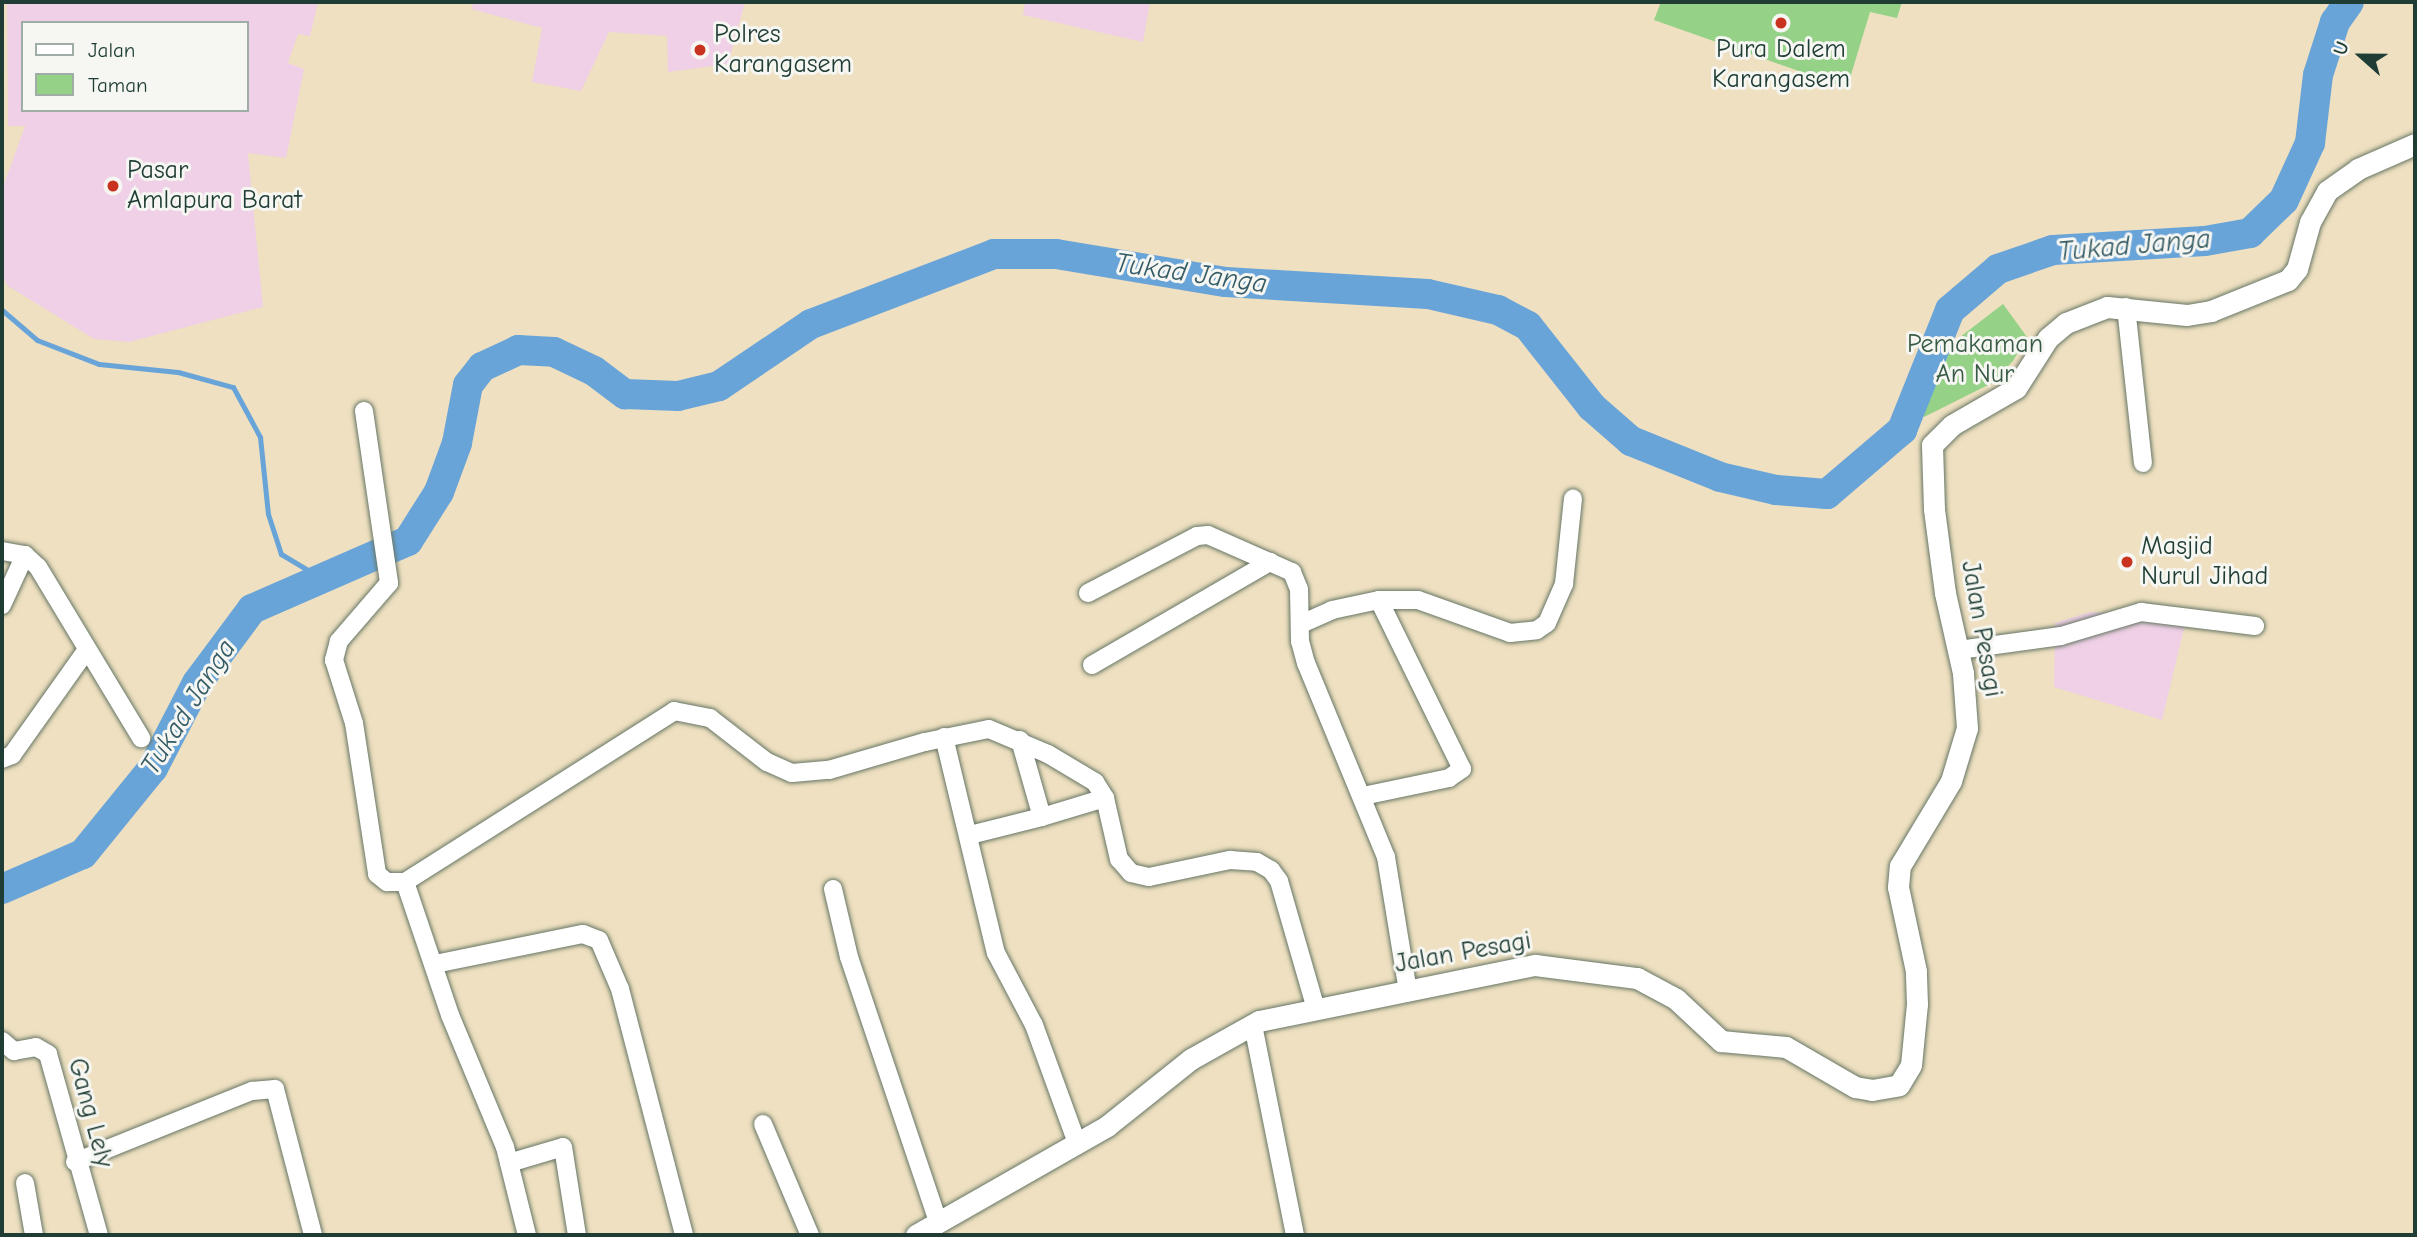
<!DOCTYPE html>
<html>
<head>
<meta charset="utf-8">
<style>
  body { margin:0 }
  #map { position:relative; width:2417px; height:1237px; overflow:hidden; background:#eee0c0; font-family:"Comic Neue",sans-serif }
  div>[style] { position:absolute }
  .built>* { inset:0; background:#efd0e6 }
  .green>* { inset:0; background:#95d287 }
  .stream>* { height:5px; margin:-2.5px; padding:0 2.5px; transform-origin:2.5px; border-radius:2.5px; background:#69a4d9 }
  .river>* { height:30px; margin:-15px; padding:0 15px; transform-origin:15px; border-radius:15px; background:#69a4d9 }
  .roads { filter:drop-shadow(0 0 2px #677665) drop-shadow(0 0 2px #677665) }
  .minor>* { height:18px; margin:-9px; padding:0 9px; transform-origin:9px; border-radius:9px; background:#fff }
  .tertiary>* { height:21px; margin:-10.5px; padding:0 10.5px; transform-origin:10.5px; border-radius:10.5px; background:#fff }
  .dots>* { width:19px; height:19px; translate:-50% -50%; box-sizing:border-box; border:4px solid #f6f6f2; border-radius:50% }
  span { translate:-50% -50%; white-space:nowrap; text-align:center; line-height:1.15; -webkit-text-stroke:6px #f6f6f2; paint-order:stroke }
  .poi-label { font-size:26px; color:#1f3d34 }
  .left { translate:0 -50%; text-align:left }
  .park-label { font-size:26px; color:#375b45 }
  .street-label { font-size:26px; color:#1f3d34 }
  .water-label { font-size:28px; color:#355c66; font-style:italic }
  .frame { position:absolute; inset:0; border:4px solid #1f3d34; pointer-events:none }
  .legend { position:absolute; left:21px; top:21px; width:228px; height:91px; box-sizing:border-box; background:#f6f6f2; border:2px solid #a0aca6; margin:0; padding:9px 12px; list-style:none; font-size:21px; color:#1f3d34 }
  .legend li { display:flex; align-items:center; gap:14px; height:35px }
  .legend b { width:35px; border:2px solid #a0aca6 }
  .north { position:absolute; left:2326px; top:21px; width:70px; height:70px; -webkit-text-stroke:5px #f6f6f2; paint-order:stroke; rotate:291deg; font-size:19px; font-weight:700; line-height:28px; text-align:center; color:#1f3d34 }
  .north::after { content:''; display:block; margin:auto; width:24px; height:32px; background:#1f3d34; clip-path:polygon(50% 0,100% 100%,50% 72%,0 100%) }
</style>
</head>
<body>
<div id="map">
  <div class="built">
    <div style="clip-path:polygon(evenodd,7px 2px,318px 2px,310px 36px,298px 34px,288px 63px,304px 69px,286px 158px,248px 153px,263px 307px,129px 342px,94px 339px,8px 286px,2px 277px,2px 190px,25px 126px,8px 126px,7px 2px,23px 23px,247px 23px,247px 110px,23px 110px,23px 23px)"></div>
    <div style="clip-path:polygon(474px 2px,745px 2px,728px 64px,668px 72px,667px 36px,609px 32px,581px 91px,532px 82px,542px 28px,471px 9px)"></div>
    <div style="clip-path:polygon(1025px 2px,1150px 2px,1143px 42px,1023px 15px)"></div>
    <div style="clip-path:polygon(2090px 612px,2187px 616px,2162px 720px,2054px 687px,2055px 623px)"></div>
  </div>
  <div class="green">
    <div style="clip-path:polygon(1661px 2px,1902px 2px,1897px 18px,1870px 12px,1847px 88px,1654px 20px)"></div>
    <div style="clip-path:polygon(2003px 304px,2027px 337px,2013px 361px,1992px 383px,1924px 417px,1923px 392px,1938px 354px)"></div>
  </div>
  <div class="stream">
    <div style="left:2px;top:310px;width:46px;rotate:40.6deg"></div>
    <div style="left:37px;top:340px;width:66px;rotate:21.2deg"></div>
    <div style="left:99px;top:364px;width:79px;rotate:5.8deg"></div>
    <div style="left:178px;top:372px;width:57px;rotate:15.3deg"></div>
    <div style="left:233px;top:387px;width:57px;rotate:61.6deg"></div>
    <div style="left:260px;top:437px;width:77px;rotate:84.1deg"></div>
    <div style="left:268px;top:514px;width:42px;rotate:72deg"></div>
    <div style="left:281px;top:554px;width:49px;rotate:30.8deg"></div>
  </div>
  <div class="river">
    <div style="left:2px;top:889px;width:88px;rotate:-23.4deg"></div>
    <div style="left:83px;top:854px;width:111px;rotate:-50.9deg"></div>
    <div style="left:153px;top:768px;width:96px;rotate:-62.6deg"></div>
    <div style="left:197px;top:683px;width:92px;rotate:-53.4deg"></div>
    <div style="left:252px;top:609px;width:170px;rotate:-23.6deg"></div>
    <div style="left:408px;top:541px;width:58px;rotate:-57.7deg"></div>
    <div style="left:439px;top:492px;width:52px;rotate:-69.8deg"></div>
    <div style="left:457px;top:443px;width:59px;rotate:-79.3deg"></div>
    <div style="left:468px;top:385px;width:23px;rotate:-52deg"></div>
    <div style="left:482px;top:367px;width:40px;rotate:-25deg"></div>
    <div style="left:518px;top:350px;width:36px;rotate:3deg"></div>
    <div style="left:554px;top:352px;width:44px;rotate:25.4deg"></div>
    <div style="left:594px;top:371px;width:39px;rotate:37deg"></div>
    <div style="left:625px;top:394px;width:53px;rotate:2.2deg"></div>
    <div style="left:678px;top:396px;width:42px;rotate:-13.7deg"></div>
    <div style="left:719px;top:386px;width:111px;rotate:-34deg"></div>
    <div style="left:811px;top:324px;width:196px;rotate:-20.9deg"></div>
    <div style="left:994px;top:254px;width:62px"></div>
    <div style="left:1056px;top:254px;width:172px;rotate:9.4deg"></div>
    <div style="left:1226px;top:282px;width:202px;rotate:3.4deg"></div>
    <div style="left:1428px;top:294px;width:72px;rotate:12.9deg"></div>
    <div style="left:1498px;top:310px;width:34px;rotate:28deg"></div>
    <div style="left:1528px;top:326px;width:103px;rotate:51.7deg"></div>
    <div style="left:1592px;top:407px;width:52px;rotate:41.1deg"></div>
    <div style="left:1631px;top:441px;width:96px;rotate:22deg"></div>
    <div style="left:1720px;top:477px;width:57px;rotate:13.1deg"></div>
    <div style="left:1776px;top:490px;width:51px;rotate:4.5deg"></div>
    <div style="left:1827px;top:494px;width:99px;rotate:-40.5deg"></div>
    <div style="left:1902px;top:430px;width:129px;rotate:-68.2deg"></div>
    <div style="left:1950px;top:310px;width:63px;rotate:-40.5deg"></div>
    <div style="left:1998px;top:269px;width:58px;rotate:-19.1deg"></div>
    <div style="left:2053px;top:250px;width:152px;rotate:-3.4deg"></div>
    <div style="left:2205px;top:241px;width:46px;rotate:-10.1deg"></div>
    <div style="left:2250px;top:233px;width:47px;rotate:-44.1deg"></div>
    <div style="left:2284px;top:200px;width:63px;rotate:-65.5deg"></div>
    <div style="left:2310px;top:143px;width:68px;rotate:-83.3deg"></div>
    <div style="left:2318px;top:75px;width:56px;rotate:-72.2deg"></div>
    <div style="left:2335px;top:22px;width:24px;rotate:-55deg"></div>
  </div>
  <div class="roads">
    <div class="minor">
      <div style="left:2126px;top:307px;width:157px;rotate:83.8deg"></div>
      <div style="left:364px;top:411px;width:174px;rotate:81.7deg"></div>
      <div style="left:389px;top:583px;width:77px;rotate:130.8deg"></div>
      <div style="left:339px;top:641px;width:20px;rotate:105deg"></div>
      <div style="left:334px;top:660px;width:66px;rotate:72.4deg"></div>
      <div style="left:354px;top:723px;width:153px;rotate:81.3deg"></div>
      <div style="left:377px;top:874px;width:13px;rotate:39deg"></div>
      <div style="left:387px;top:882px;width:18px"></div>
      <div style="left:405px;top:882px;width:140px;rotate:71.3deg"></div>
      <div style="left:450px;top:1015px;width:143px;rotate:67.4deg"></div>
      <div style="left:505px;top:1147px;width:91px;rotate:76deg"></div>
      <div style="left:2px;top:551px;width:23px;rotate:10deg"></div>
      <div style="left:25px;top:555px;width:18px;rotate:43deg"></div>
      <div style="left:38px;top:567px;width:200px;rotate:58.9deg"></div>
      <div style="left:1088px;top:593px;width:123px;rotate:-27.6deg"></div>
      <div style="left:1197px;top:536px;width:11px;rotate:-5deg"></div>
      <div style="left:1208px;top:535px;width:92px;rotate:23.8deg"></div>
      <div style="left:1292px;top:572px;width:18px;rotate:68deg"></div>
      <div style="left:1299px;top:589px;width:52px;rotate:88.9deg"></div>
      <div style="left:1300px;top:641px;width:23px;rotate:75deg"></div>
      <div style="left:1306px;top:663px;width:210px;rotate:67.6deg"></div>
      <div style="left:1386px;top:857px;width:137px;rotate:80.7deg"></div>
      <div style="left:2px;top:605px;width:55px;rotate:-65.3deg"></div>
      <div style="left:1301px;top:624px;width:34px;rotate:-24deg"></div>
      <div style="left:1332px;top:610px;width:48px;rotate:-12deg"></div>
      <div style="left:1959px;top:650px;width:103px;rotate:-7.8deg"></div>
      <div style="left:2061px;top:636px;width:84px;rotate:-16.7deg"></div>
      <div style="left:2141px;top:612px;width:115px;rotate:7deg"></div>
      <div style="left:1092px;top:665px;width:206px;rotate:-30.1deg"></div>
      <div style="left:944px;top:737px;width:222px;rotate:76.5deg"></div>
      <div style="left:996px;top:953px;width:81px;rotate:62.2deg"></div>
      <div style="left:1034px;top:1025px;width:126px;rotate:70deg"></div>
      <div style="left:1020px;top:740px;width:80px;rotate:74.1deg"></div>
      <div style="left:1042px;top:817px;width:66px;rotate:-16.8deg"></div>
      <div style="left:2px;top:759px;width:11px;rotate:-22deg"></div>
      <div style="left:12px;top:755px;width:128px;rotate:-54.6deg"></div>
      <div style="left:1363px;top:796px;width:88px;rotate:-11.8deg"></div>
      <div style="left:1449px;top:778px;width:16px;rotate:-35deg"></div>
      <div style="left:1462px;top:769px;width:188px;rotate:-116.2deg"></div>
      <div style="left:1379px;top:600px;width:39px"></div>
      <div style="left:1418px;top:600px;width:98px;rotate:19.7deg"></div>
      <div style="left:1510px;top:633px;width:27px;rotate:-6deg"></div>
      <div style="left:1537px;top:630px;width:12px;rotate:-35deg"></div>
      <div style="left:1547px;top:623px;width:43px;rotate:-66.4deg"></div>
      <div style="left:1564px;top:584px;width:86px;rotate:-84deg"></div>
      <div style="left:970px;top:835px;width:74px;rotate:-14deg"></div>
      <div style="left:405px;top:882px;width:319px;rotate:-32.4deg"></div>
      <div style="left:674px;top:711px;width:37px;rotate:11deg"></div>
      <div style="left:710px;top:718px;width:72px;rotate:37.7deg"></div>
      <div style="left:767px;top:762px;width:27px;rotate:24deg"></div>
      <div style="left:792px;top:773px;width:37px;rotate:-5deg"></div>
      <div style="left:829px;top:770px;width:100px;rotate:-16.3deg"></div>
      <div style="left:925px;top:742px;width:65px;rotate:-11.5deg"></div>
      <div style="left:989px;top:729px;width:64px;rotate:23deg"></div>
      <div style="left:1048px;top:754px;width:55px;rotate:30.8deg"></div>
      <div style="left:1095px;top:782px;width:19px;rotate:58deg"></div>
      <div style="left:1105px;top:798px;width:63px;rotate:77.1deg"></div>
      <div style="left:1119px;top:859px;width:18px;rotate:49deg"></div>
      <div style="left:1131px;top:873px;width:18px;rotate:13deg"></div>
      <div style="left:1149px;top:877px;width:83px;rotate:-11.9deg"></div>
      <div style="left:1230px;top:860px;width:27px;rotate:4deg"></div>
      <div style="left:1257px;top:862px;width:16px;rotate:30deg"></div>
      <div style="left:1271px;top:870px;width:14px;rotate:54deg"></div>
      <div style="left:1279px;top:881px;width:133px;rotate:73.9deg"></div>
      <div style="left:833px;top:889px;width:70px;rotate:76.8deg"></div>
      <div style="left:849px;top:957px;width:280px;rotate:71.4deg"></div>
      <div style="left:435px;top:964px;width:151px;rotate:-11.5deg"></div>
      <div style="left:583px;top:934px;width:17px;rotate:21deg"></div>
      <div style="left:599px;top:940px;width:53px;rotate:66.8deg"></div>
      <div style="left:620px;top:989px;width:254px;rotate:75.4deg"></div>
      <div style="left:1253px;top:1025px;width:214px;rotate:78.7deg"></div>
      <div style="left:2px;top:1041px;width:16px;rotate:40deg"></div>
      <div style="left:14px;top:1051px;width:22px;rotate:-10deg"></div>
      <div style="left:36px;top:1047px;width:14px;rotate:30deg"></div>
      <div style="left:48px;top:1054px;width:188px;rotate:74.3deg"></div>
      <div style="left:763px;top:1124px;width:121px;rotate:67.1deg"></div>
      <div style="left:75px;top:1162px;width:191px;rotate:-21.9deg"></div>
      <div style="left:252px;top:1091px;width:23px;rotate:-5deg"></div>
      <div style="left:275px;top:1089px;width:151px;rotate:75.4deg"></div>
      <div style="left:509px;top:1163px;width:56px;rotate:-16.5deg"></div>
      <div style="left:563px;top:1147px;width:89px;rotate:81deg"></div>
      <div style="left:25px;top:1183px;width:53px;rotate:80.2deg"></div>
    </div>
    <div class="tertiary">
      <div style="left:916px;top:1235px;width:220px;rotate:-29.7deg"></div>
      <div style="left:1107px;top:1126px;width:107px;rotate:-38.6deg"></div>
      <div style="left:1191px;top:1059px;width:78px;rotate:-29.2deg"></div>
      <div style="left:1259px;top:1021px;width:282px;rotate:-11.5deg"></div>
      <div style="left:1535px;top:965px;width:103px;rotate:7.3deg"></div>
      <div style="left:1637px;top:978px;width:44px;rotate:28.3deg"></div>
      <div style="left:1676px;top:999px;width:62px;rotate:43deg"></div>
      <div style="left:1721px;top:1041px;width:65px;rotate:5.3deg"></div>
      <div style="left:1786px;top:1047px;width:80px;rotate:30.1deg"></div>
      <div style="left:1855px;top:1087px;width:17px;rotate:10deg"></div>
      <div style="left:1872px;top:1090px;width:27px;rotate:-10deg"></div>
      <div style="left:1899px;top:1085px;width:23px;rotate:-59deg"></div>
      <div style="left:1911px;top:1065px;width:61px;rotate:-84.4deg"></div>
      <div style="left:1917px;top:1004px;width:33px;rotate:-92deg"></div>
      <div style="left:1916px;top:971px;width:86px;rotate:-102.1deg"></div>
      <div style="left:1898px;top:887px;width:21px;rotate:-85deg"></div>
      <div style="left:1900px;top:866px;width:99px;rotate:-59deg"></div>
      <div style="left:1951px;top:781px;width:55px;rotate:-73.2deg"></div>
      <div style="left:1967px;top:728px;width:55px;rotate:-94.2deg"></div>
      <div style="left:1963px;top:673px;width:82px;rotate:-102.7deg"></div>
      <div style="left:1945px;top:593px;width:85px;rotate:-97.5deg"></div>
      <div style="left:1934px;top:509px;width:64px;rotate:-91.8deg"></div>
      <div style="left:1932px;top:445px;width:28px;rotate:-45deg"></div>
      <div style="left:1952px;top:425px;width:74px;rotate:-30deg"></div>
      <div style="left:2016px;top:388px;width:59px;rotate:-57.4deg"></div>
      <div style="left:2048px;top:338px;width:23px;rotate:-40deg"></div>
      <div style="left:2066px;top:323px;width:44px;rotate:-21.3deg"></div>
      <div style="left:2107px;top:307px;width:80px;rotate:5.7deg"></div>
      <div style="left:2187px;top:315px;width:24px;rotate:-9deg"></div>
      <div style="left:2211px;top:311px;width:83px;rotate:-21.9deg"></div>
      <div style="left:2288px;top:280px;width:14px;rotate:-51deg"></div>
      <div style="left:2297px;top:269px;width:49px;rotate:-74.5deg"></div>
      <div style="left:2310px;top:222px;width:35px;rotate:-61deg"></div>
      <div style="left:2327px;top:191px;width:38px;rotate:-35deg"></div>
      <div style="left:2358px;top:169px;width:62px;rotate:-23.7deg"></div>
    </div>
  </div>
  <div class="dots">
    <div style="left:1781px;top:23px;background:#c8321e"></div>
    <div style="left:700px;top:50px;background:#c8321e"></div>
    <div style="left:113px;top:186px;background:#c8321e"></div>
    <div style="left:2127px;top:562px;background:#c8321e"></div>
  </div>
  <div class="poi-label">
    <span class="left" style="left:714px;top:50px">Polres<br>Karangasem</span>
    <span style="left:1781px;top:65px">Pura Dalem<br>Karangasem</span>
    <span class="left" style="left:127px;top:186px">Pasar<br>Amlapura Barat</span>
    <span class="left" style="left:2141px;top:562px">Masjid<br>Nurul Jihad</span>
  </div>
  <div class="park-label">
    <span style="left:1975px;top:360px">Pemakaman<br>An Nur</span>
  </div>
  <div class="street-label">
    <span style="left:1981px;top:629px;rotate:80deg">Jalan Pesagi</span>
    <span style="left:1463px;top:953px;rotate:-10deg">Jalan Pesagi</span>
    <span style="left:90px;top:1113px;rotate:75deg">Gang Lely</span>
  </div>
  <div class="water-label">
    <span style="left:2134px;top:245px;rotate:-5deg">Tukad Janga</span>
    <span style="left:1191px;top:273px;rotate:8deg">Tukad Janga</span>
    <span style="left:188px;top:707px;rotate:-58deg">Tukad Janga</span>
  </div>
  <div class="frame"></div>
  <ul class="legend">
  <li><b style="height:9px;background:#fff"></b>Jalan</li>
  <li><b style="height:19px;background:#95d287"></b>Taman</li>
  </ul>
  <div class="north">U</div>
</div>
</body>
</html>
